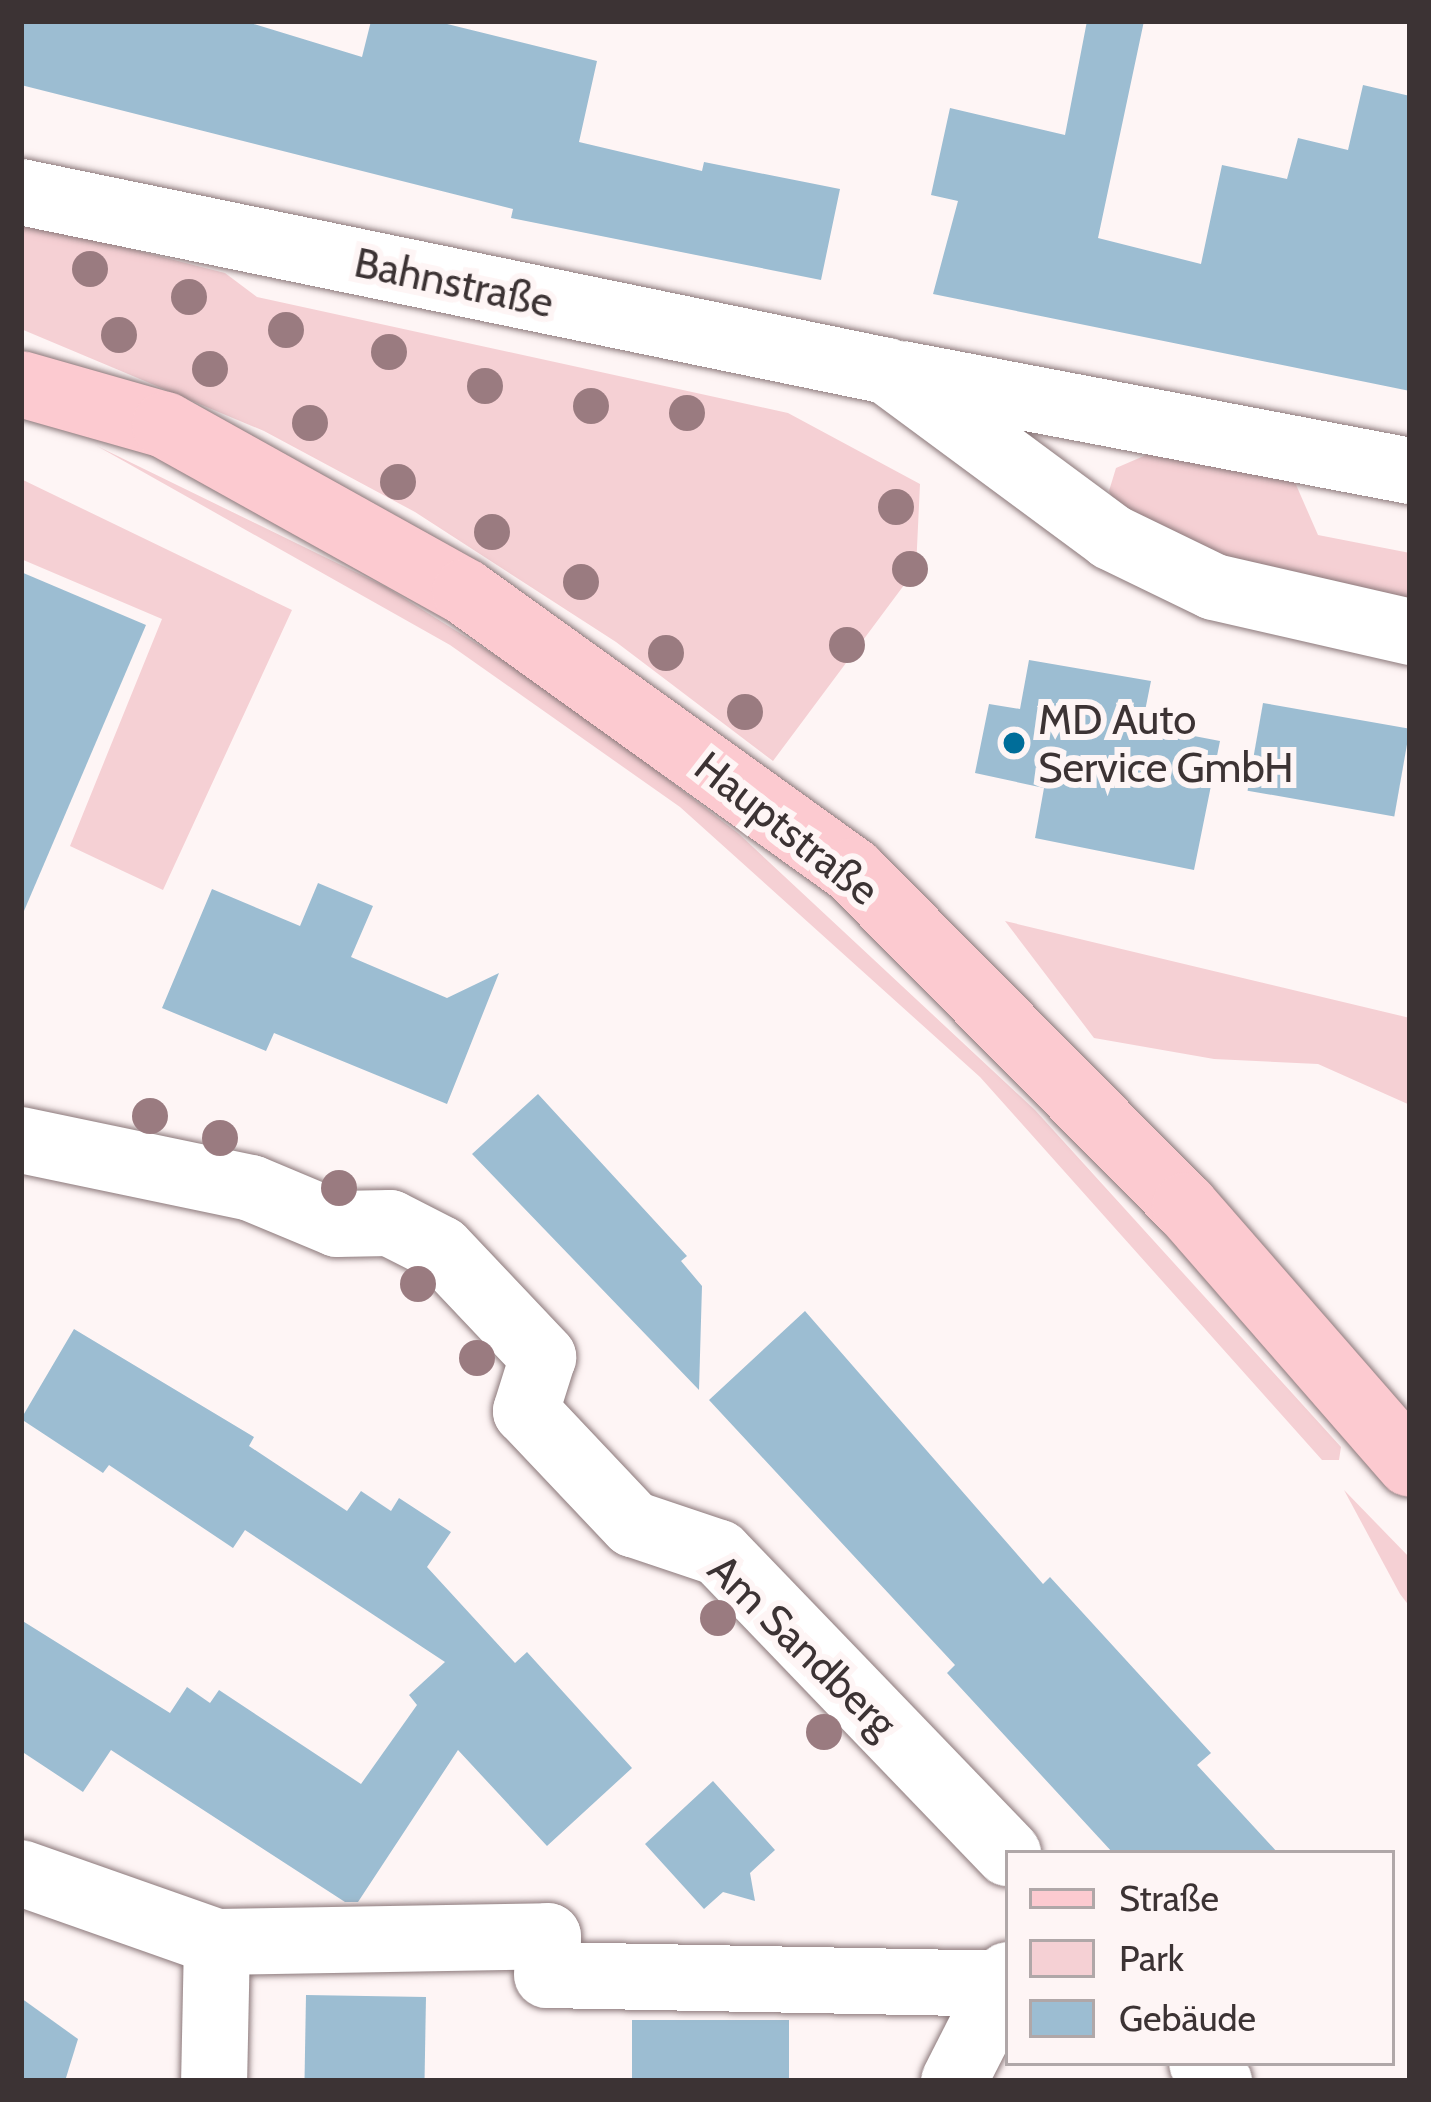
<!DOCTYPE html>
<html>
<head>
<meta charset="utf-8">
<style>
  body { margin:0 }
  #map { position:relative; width:1431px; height:2102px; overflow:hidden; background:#fef5f5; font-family:Cabin,sans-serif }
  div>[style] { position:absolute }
  .green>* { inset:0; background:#f5d0d4 }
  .building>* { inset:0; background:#9cbdd2; transform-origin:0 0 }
  .roads { filter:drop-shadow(0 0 3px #8b787a) drop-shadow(0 0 3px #8b787a) }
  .minor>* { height:66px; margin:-33px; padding:0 33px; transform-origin:33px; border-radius:33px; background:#fff }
  .major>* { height:66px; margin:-33px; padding:0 33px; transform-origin:33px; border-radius:33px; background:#fccad0 }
  .trees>* { width:36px; height:36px; margin:-18px; border-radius:50%; background:#9a7b80 }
  .dots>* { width:33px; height:33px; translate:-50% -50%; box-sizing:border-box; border:6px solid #fef5f5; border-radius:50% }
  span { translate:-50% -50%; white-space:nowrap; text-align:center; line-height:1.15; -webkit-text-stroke:12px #fef5f5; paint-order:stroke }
  .street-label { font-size:42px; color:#3c3334 }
  .poi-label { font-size:42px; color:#3c3334 }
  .left { translate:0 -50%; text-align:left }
  .frame { position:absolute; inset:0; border:24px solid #3c3334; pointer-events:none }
  .legend { position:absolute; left:1005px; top:1850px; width:390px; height:216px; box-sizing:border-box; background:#fef5f5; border:3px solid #b0a7a8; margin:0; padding:15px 21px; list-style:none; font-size:36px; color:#3c3334 }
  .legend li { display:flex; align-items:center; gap:24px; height:60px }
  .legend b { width:60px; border:3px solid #b0a7a8 }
</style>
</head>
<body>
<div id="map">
  <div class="green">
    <div style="clip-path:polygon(21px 221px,225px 273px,257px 297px,788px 413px,920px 484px,916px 569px,773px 761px,616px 642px,415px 512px,264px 431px,21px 329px)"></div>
    <div style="clip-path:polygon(97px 446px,386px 587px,554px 692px,739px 834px,1035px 1110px,1341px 1447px,1339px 1460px,1322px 1460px,980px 1077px,680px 807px,450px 645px)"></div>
    <div style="clip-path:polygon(1167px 446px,1290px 471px,1318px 535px,1410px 553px,1410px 610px,1210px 558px,1118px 511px,1109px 491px,1116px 468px)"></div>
    <div style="clip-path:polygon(21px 479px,292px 610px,163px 890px,70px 846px,162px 619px,21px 559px)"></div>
    <div style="clip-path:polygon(1005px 921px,1410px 1018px,1410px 1105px,1318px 1064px,1214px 1059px,1094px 1038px)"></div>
    <div style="clip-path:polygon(1344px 1490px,1410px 1558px,1410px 1607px,1400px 1594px)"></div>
  </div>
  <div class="building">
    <div style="clip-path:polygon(21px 21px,244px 21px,362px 57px,371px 21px,435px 21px,597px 61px,579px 142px,702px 171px,704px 162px,840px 189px,821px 280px,511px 218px,513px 209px,21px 85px)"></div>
    <div style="clip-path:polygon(1087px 21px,1144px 21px,1098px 238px,1201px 264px,1222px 165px,1287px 179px,1298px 138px,1348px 150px,1363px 85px,1410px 96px,1410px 391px,933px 294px,958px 201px,931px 195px,950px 108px,1065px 135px)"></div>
    <div style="clip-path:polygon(21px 572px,146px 625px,21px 918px)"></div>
    <div style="clip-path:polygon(1029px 660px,1151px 681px,1142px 726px,1220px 741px,1194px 870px,1035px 838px,1044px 788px,975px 773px,989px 704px,1020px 709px)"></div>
    <div style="left:1263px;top:703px;width:149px;height:89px;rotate:10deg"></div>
    <div style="clip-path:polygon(318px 883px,373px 906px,351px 957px,447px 998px,499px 973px,447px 1104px,274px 1033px,266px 1051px,162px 1008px,212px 889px,300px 926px)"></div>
    <div style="clip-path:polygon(538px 1094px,687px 1256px,681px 1261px,702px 1286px,699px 1390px,472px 1154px)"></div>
    <div style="clip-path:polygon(805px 1311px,1043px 1584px,1050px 1577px,1211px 1753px,1197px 1765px,1278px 1853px,1113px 1853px,947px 1673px,955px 1665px,709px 1400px)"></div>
    <div style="clip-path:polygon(74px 1329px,254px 1437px,249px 1446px,347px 1511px,361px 1491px,391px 1511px,399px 1498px,451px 1532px,427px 1567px,515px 1663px,527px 1652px,632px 1768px,547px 1846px,458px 1750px,358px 1902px,345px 1902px,111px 1750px,83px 1792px,21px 1751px,21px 1620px,170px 1713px,187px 1687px,210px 1703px,219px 1690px,361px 1784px,417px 1705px,409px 1695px,445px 1662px,245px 1530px,233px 1548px,109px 1465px,103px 1473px,21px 1419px)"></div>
    <div style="clip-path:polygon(713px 1781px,775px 1850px,750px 1873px,755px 1901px,723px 1892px,704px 1909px,645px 1844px)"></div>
    <div style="left:306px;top:1995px;width:120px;height:86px;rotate:1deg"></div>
    <div style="clip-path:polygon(21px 1998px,78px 2039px,65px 2081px,21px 2081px)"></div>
    <div style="left:632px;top:2020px;width:157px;height:61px"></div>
  </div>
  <div class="roads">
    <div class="minor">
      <div style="left:21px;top:192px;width:884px;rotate:11.68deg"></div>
      <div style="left:887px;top:371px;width:279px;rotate:36.5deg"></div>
      <div style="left:1111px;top:537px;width:114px;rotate:25.9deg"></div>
      <div style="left:1214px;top:587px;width:201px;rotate:12.9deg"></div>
      <div style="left:902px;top:374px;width:517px;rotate:10.81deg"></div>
      <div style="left:21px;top:1140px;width:235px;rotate:11.8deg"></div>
      <div style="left:251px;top:1188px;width:93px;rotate:22.7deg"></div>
      <div style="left:337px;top:1224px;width:53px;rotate:-1.1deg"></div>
      <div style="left:390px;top:1223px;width:57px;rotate:27deg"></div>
      <div style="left:441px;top:1249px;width:149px;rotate:46.6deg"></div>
      <div style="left:543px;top:1357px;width:57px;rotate:107.5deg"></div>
      <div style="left:526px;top:1411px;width:156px;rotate:46.6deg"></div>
      <div style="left:633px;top:1524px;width:91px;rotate:18.6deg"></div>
      <div style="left:719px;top:1553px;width:417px;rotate:46.1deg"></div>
      <div style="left:21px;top:1873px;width:208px;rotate:19.4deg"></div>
      <div style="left:217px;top:1942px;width:139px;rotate:91.2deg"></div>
      <div style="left:217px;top:1942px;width:331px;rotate:-1deg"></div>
      <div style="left:548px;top:1936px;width:39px;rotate:91deg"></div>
      <div style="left:547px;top:1975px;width:450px;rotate:1.1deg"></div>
      <div style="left:1202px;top:2063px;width:25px;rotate:47deg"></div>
      <div style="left:954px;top:2081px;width:119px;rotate:-63deg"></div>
    </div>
    <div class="major">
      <div style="left:21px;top:384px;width:150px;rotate:15.9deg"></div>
      <div style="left:165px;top:425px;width:343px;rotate:29.1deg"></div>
      <div style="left:465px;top:592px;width:478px;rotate:35.7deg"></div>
      <div style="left:853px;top:871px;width:472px;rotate:45.3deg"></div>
      <div style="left:1185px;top:1206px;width:342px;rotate:48.9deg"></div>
    </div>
  </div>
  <div class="trees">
    <div style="left:90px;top:269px"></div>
    <div style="left:189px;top:297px"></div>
    <div style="left:286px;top:330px"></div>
    <div style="left:119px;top:335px"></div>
    <div style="left:389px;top:352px"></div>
    <div style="left:210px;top:369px"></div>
    <div style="left:485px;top:386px"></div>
    <div style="left:591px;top:406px"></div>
    <div style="left:687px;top:413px"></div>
    <div style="left:310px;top:423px"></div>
    <div style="left:398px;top:482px"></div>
    <div style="left:896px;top:507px"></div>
    <div style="left:492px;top:532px"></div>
    <div style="left:910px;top:569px"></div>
    <div style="left:581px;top:582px"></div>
    <div style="left:847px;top:645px"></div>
    <div style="left:666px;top:653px"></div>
    <div style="left:745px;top:712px"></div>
    <div style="left:150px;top:1116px"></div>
    <div style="left:220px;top:1138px"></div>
    <div style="left:339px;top:1188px"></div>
    <div style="left:418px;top:1284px"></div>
    <div style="left:477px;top:1358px"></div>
    <div style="left:718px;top:1618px"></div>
    <div style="left:824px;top:1732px"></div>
  </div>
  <div class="dots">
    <div style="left:1014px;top:743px;background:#006d99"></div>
  </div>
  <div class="street-label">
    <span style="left:454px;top:282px;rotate:12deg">Bahnstraße</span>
    <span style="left:787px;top:828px;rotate:38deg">Hauptstraße</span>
    <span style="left:803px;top:1646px;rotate:44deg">Am Sandberg</span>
  </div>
  <div class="poi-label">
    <span class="left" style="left:1038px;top:743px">MD Auto<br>Service GmbH</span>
  </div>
  <div class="frame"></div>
  <ul class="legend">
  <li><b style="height:15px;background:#fccad0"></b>Straße</li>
  <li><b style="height:33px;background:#f5d0d4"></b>Park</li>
  <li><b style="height:33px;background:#9cbdd2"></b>Gebäude</li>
  </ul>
</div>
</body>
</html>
